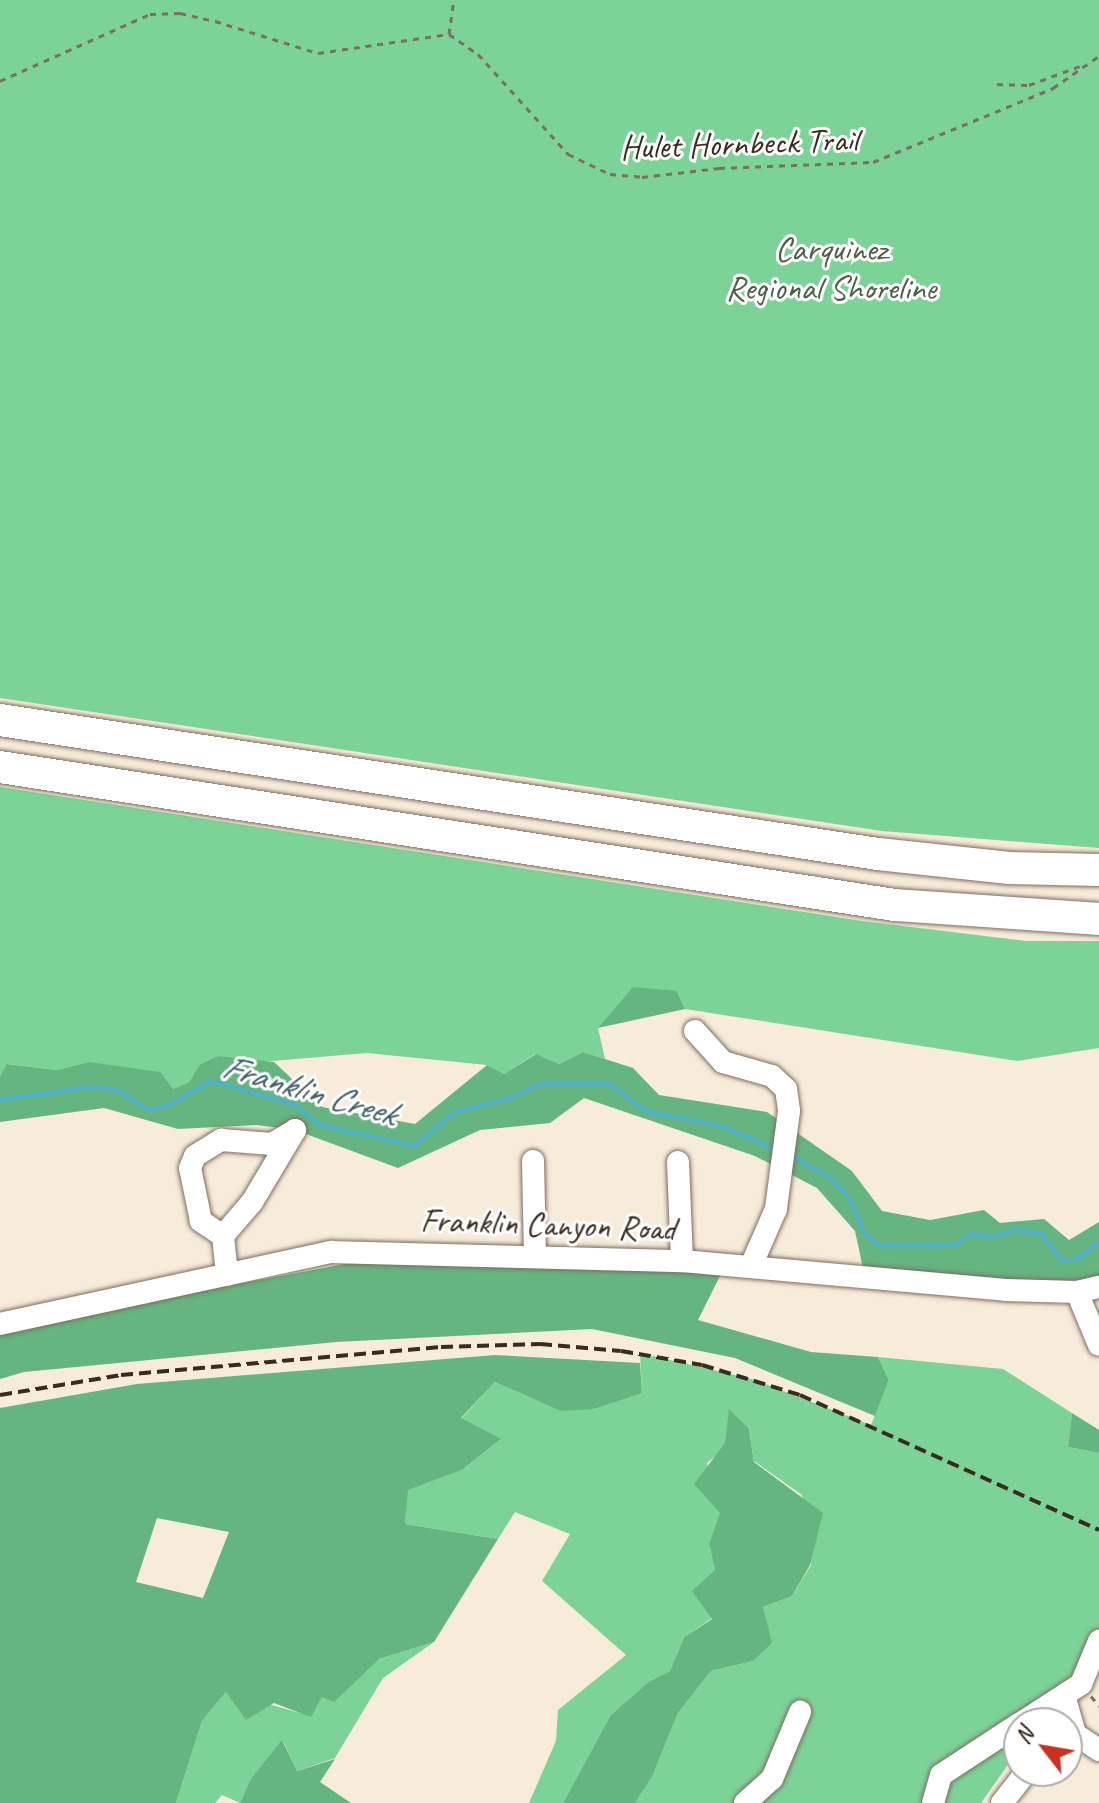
<!DOCTYPE html>
<html>
<head>
<meta charset="utf-8">
<style>
  body { margin:0 }
  #map { position:relative; width:1099px; height:1803px; overflow:hidden; background:#f7ebd9; font-family:Caveat,sans-serif }
  div>[style] { position:absolute }
  .green>* { inset:0; background:#7cd398 }
  .forest>* { inset:0; background:#65b580 }
  .stream>* { height:4px; margin:-2px; padding:0 2px; transform-origin:2px; border-radius:2px; background:#4eb0cd }
  .path>* { height:3px; margin-top:-1.5px; transform-origin:0; background:repeating-linear-gradient(90deg,#7d6e5f 0 6px,transparent 0 12px) }
  .roads { filter:drop-shadow(0 0 2px #7d6e5f) drop-shadow(0 0 2px #7d6e5f) }
  .minor>* { height:22px; margin:-11px; padding:0 11px; transform-origin:11px; border-radius:11px; background:#fff }
  .highway>* { height:32px; margin:-16px; padding:0 16px; transform-origin:16px; border-radius:16px; background:#fff }
  .rail>* { height:4px; margin-top:-2px; transform-origin:0; background:repeating-linear-gradient(90deg,#3b2a1e 0 12px,transparent 0 18px) }
  span { translate:-50% -50%; white-space:nowrap; text-align:center; line-height:1.15; -webkit-text-stroke:6px #fff; paint-order:stroke }
  .street-label { font-size:34px; color:#3b2a1e }
  .park-label { font-size:34px; color:#4e5d43 }
  .water-label { font-size:36px; color:#436064; font-style:italic }
  .north { position:absolute; left:1003px; top:1707px; width:80px; height:80px; box-sizing:border-box; background:#fff; border:2px solid #b1aaa5; border-radius:50%; rotate:301deg; font-size:22px; font-weight:700; line-height:32px; text-align:center; color:#3b2a1e }
  .north::after { content:''; display:block; margin:auto; width:28px; height:36px; background:#c8321e; clip-path:polygon(50% 0,100% 100%,50% 72%,0 100%) }
</style>
</head>
<body>
<div id="map">
  <div class="green">
    <div style="clip-path:polygon(0 0,1099px 0,1099px 848px,882px 831px,0 698px)"></div>
    <div style="clip-path:polygon(0 787px,862px 921px,1026px 941px,1099px 941px,1099px 1048px,1017px 1061px,685px 1009px,677px 991px,598px 1028px,605px 1059px,583px 1052px,559px 1064px,535px 1054px,504px 1074px,487px 1065px,367px 1053px,249px 1063px,218px 1056px,200px 1064px,189px 1082px,173px 1089px,89px 1062px,57px 1070px,8px 1064px,0 1076px)"></div>
    <div style="clip-path:polygon(640px 1353px,752px 1379px,871px 1425px,889px 1380px,878px 1357px,1003px 1369px,1072px 1413px,1068px 1447px,1099px 1453px,1099px 1641px,1081px 1684px,1019px 1723px,1019px 1749px,981px 1803px,635px 1803px,652px 1777px,678px 1713px,711px 1671px,753px 1661px,763px 1607px,792px 1596px,811px 1565px,802px 1495px,754px 1461px,749px 1429px,707px 1463px,721px 1513px,709px 1544px,715px 1570px,712px 1618px,684px 1637px,670px 1671px,648px 1682px,610px 1716px,563px 1803px,529px 1803px,556px 1741px,558px 1710px,626px 1655px,542px 1581px,570px 1534px,515px 1512px,498px 1539px,405px 1524px,407px 1490px,462px 1470px,500px 1440px,461px 1419px,495px 1382px,560px 1411px,642px 1393px)"></div>
    <div style="clip-path:polygon(434px 1642px,383px 1678px,335px 1758px,297px 1771px,283px 1741px,250px 1780px,240px 1803px,222px 1795px,215px 1803px,176px 1803px,202px 1721px,226px 1692px,311px 1716px,322px 1697px,379px 1659px)"></div>
  </div>
  <div class="forest">
    <div style="clip-path:polygon(633px 987px,677px 991px,685px 1009px,598px 1028px)"></div>
    <div style="clip-path:polygon(583px 1052px,633px 1068px,659px 1095px,767px 1112px,852px 1171px,882px 1211px,930px 1220px,984px 1210px,1000px 1223px,1044px 1219px,1069px 1240px,1099px 1222px,1099px 1287px,865px 1277px,855px 1231px,817px 1188px,755px 1156px,584px 1098px,550px 1123px,480px 1130px,398px 1168px,295px 1130px,257px 1125px,178px 1129px,104px 1108px,0 1122px,0 1076px,7px 1064px,57px 1070px,89px 1062px,160px 1072px,173px 1089px,189px 1082px,200px 1064px,218px 1056px,274px 1062px,322px 1107px,415px 1124px,487px 1065px,504px 1074px,536px 1054px,559px 1064px)"></div>
    <div style="clip-path:polygon(350px 1263px,722px 1272px,698px 1320px,811px 1352px,878px 1357px,889px 1380px,875px 1416px,735px 1358px,592px 1329px,336px 1342px,24px 1372px,0 1379px,0 1329px)"></div>
    <div style="clip-path:polygon(evenodd,495px 1355px,640px 1363px,642px 1393px,593px 1409px,560px 1411px,495px 1382px,461px 1418px,501px 1439px,462px 1470px,408px 1490px,405px 1524px,498px 1539px,434px 1642px,379px 1659px,334px 1702px,322px 1697px,311px 1717px,274px 1703px,246px 1720px,226px 1692px,202px 1721px,176px 1803px,0 1803px,0 1408px,137px 1384px,495px 1355px,157px 1518px,229px 1532px,203px 1598px,136px 1582px,157px 1518px)"></div>
    <div style="clip-path:polygon(729px 1409px,749px 1429px,754px 1462px,823px 1513px,810px 1565px,792px 1596px,763px 1607px,772px 1643px,753px 1661px,711px 1671px,678px 1713px,652px 1777px,635px 1803px,563px 1803px,610px 1716px,648px 1682px,670px 1671px,684px 1637px,712px 1619px,692px 1591px,715px 1570px,709px 1544px,720px 1513px,694px 1484px,725px 1443px)"></div>
    <div style="clip-path:polygon(1072px 1413px,1099px 1430px,1099px 1453px,1068px 1447px)"></div>
    <div style="clip-path:polygon(282px 1740px,297px 1771px,335px 1759px,320px 1782px,351px 1803px,240px 1803px,250px 1780px)"></div>
  </div>
  <div class="stream">
    <div style="left:0;top:1100px;width:92px;rotate:-8.1deg"></div>
    <div style="left:91px;top:1087px;width:24px;rotate:5deg"></div>
    <div style="left:115px;top:1089px;width:39px;rotate:32deg"></div>
    <div style="left:148px;top:1110px;width:23px;rotate:-13deg"></div>
    <div style="left:170px;top:1105px;width:48px;rotate:-30.3deg"></div>
    <div style="left:211px;top:1081px;width:88px;rotate:15.8deg"></div>
    <div style="left:296px;top:1105px;width:30px;rotate:41deg"></div>
    <div style="left:319px;top:1125px;width:98px;rotate:12.3deg"></div>
    <div style="left:415px;top:1146px;width:52px;rotate:-40.4deg"></div>
    <div style="left:455px;top:1112px;width:55px;rotate:-13.8deg"></div>
    <div style="left:508px;top:1099px;width:39px;rotate:-24deg"></div>
    <div style="left:544px;top:1083px;width:65px"></div>
    <div style="left:609px;top:1083px;width:46px;rotate:37.9deg"></div>
    <div style="left:645px;top:1111px;width:81px;rotate:11.4deg"></div>
    <div style="left:724px;top:1127px;width:55px;rotate:23.7deg"></div>
    <div style="left:795px;top:1158px;width:41px;rotate:29.1deg"></div>
    <div style="left:831px;top:1178px;width:28px;rotate:48deg"></div>
    <div style="left:850px;top:1199px;width:38px;rotate:67deg"></div>
    <div style="left:865px;top:1234px;width:18px;rotate:41deg"></div>
    <div style="left:879px;top:1246px;width:75px"></div>
    <div style="left:954px;top:1246px;width:22px;rotate:-34deg"></div>
    <div style="left:972px;top:1234px;width:20px;rotate:9deg"></div>
    <div style="left:992px;top:1237px;width:27px;rotate:-15deg"></div>
    <div style="left:1018px;top:1230px;width:23px;rotate:10deg"></div>
    <div style="left:1041px;top:1234px;width:36px;rotate:51deg"></div>
    <div style="left:1064px;top:1262px;width:20px;rotate:-18deg"></div>
    <div style="left:1083px;top:1256px;width:22px;rotate:-43deg"></div>
  </div>
  <div class="path">
    <div style="left:449px;top:34px;width:34px;rotate:-82deg"></div>
    <div style="left:0;top:81px;width:164px;rotate:-24.1deg"></div>
    <div style="left:150px;top:14px;width:30px;rotate:-2deg"></div>
    <div style="left:180px;top:13px;width:36px;rotate:13deg"></div>
    <div style="left:215px;top:21px;width:108px;rotate:17.3deg"></div>
    <div style="left:318px;top:53px;width:132px;rotate:-8.3deg"></div>
    <div style="left:449px;top:34px;width:35px;rotate:35deg"></div>
    <div style="left:478px;top:54px;width:135px;rotate:48deg"></div>
    <div style="left:568px;top:154px;width:47px;rotate:25.5deg"></div>
    <div style="left:610px;top:174px;width:32px;rotate:5deg"></div>
    <div style="left:642px;top:177px;width:78px;rotate:-6.7deg"></div>
    <div style="left:719px;top:168px;width:154px;rotate:-2.2deg"></div>
    <div style="left:873px;top:162px;width:195px;rotate:-22.3deg"></div>
    <div style="left:1053px;top:88px;width:56px;rotate:-34.8deg"></div>
    <div style="left:997px;top:84px;width:32px;rotate:2deg"></div>
    <div style="left:1029px;top:85px;width:54px;rotate:-20.4deg"></div>
    <div style="left:1091px;top:1696px;width:13px;rotate:51deg"></div>
  </div>
  <div class="roads">
    <div class="minor">
      <div style="left:695px;top:1031px;width:42px;rotate:47.9deg"></div>
      <div style="left:723px;top:1062px;width:51px;rotate:15.9deg"></div>
      <div style="left:772px;top:1076px;width:19px;rotate:43deg"></div>
      <div style="left:786px;top:1089px;width:22px;rotate:82deg"></div>
      <div style="left:789px;top:1111px;width:99px;rotate:97.6deg"></div>
      <div style="left:776px;top:1209px;width:62px;rotate:113.7deg"></div>
      <div style="left:533px;top:1161px;width:96px;rotate:88.8deg"></div>
      <div style="left:678px;top:1162px;width:99px;rotate:87.7deg"></div>
      <div style="left:223px;top:1236px;width:27px;rotate:-146deg"></div>
      <div style="left:201px;top:1221px;width:54px;rotate:-101.7deg"></div>
      <div style="left:190px;top:1168px;width:13px;rotate:-67deg"></div>
      <div style="left:195px;top:1156px;width:31px;rotate:-32deg"></div>
      <div style="left:221px;top:1140px;width:51px;rotate:4.5deg"></div>
      <div style="left:272px;top:1144px;width:27px;rotate:-31deg"></div>
      <div style="left:295px;top:1130px;width:84px;rotate:120.8deg"></div>
      <div style="left:252px;top:1202px;width:45px;rotate:130.5deg"></div>
      <div style="left:223px;top:1236px;width:39px;rotate:84deg"></div>
      <div style="left:1077px;top:1292px;width:57px;rotate:67.5deg"></div>
      <div style="left:0;top:1324px;width:339px;rotate:-12.3deg"></div>
      <div style="left:331px;top:1252px;width:351px;rotate:1.5deg"></div>
      <div style="left:682px;top:1261px;width:325px;rotate:5.1deg"></div>
      <div style="left:1006px;top:1290px;width:71px;rotate:1.6deg"></div>
      <div style="left:1077px;top:1292px;width:23px;rotate:-13deg"></div>
      <div style="left:1064px;top:1695px;width:41px;rotate:74.2deg"></div>
      <div style="left:1075px;top:1734px;width:29px;rotate:34deg"></div>
      <div style="left:1021px;top:1723px;width:72px;rotate:-33deg"></div>
      <div style="left:1081px;top:1684px;width:47px;rotate:-67.3deg"></div>
      <div style="left:745px;top:1803px;width:36px;rotate:-42deg"></div>
      <div style="left:772px;top:1779px;width:73px;rotate:-67.3deg"></div>
      <div style="left:933px;top:1803px;width:29px;rotate:-74deg"></div>
      <div style="left:941px;top:1775px;width:93px;rotate:-33.2deg"></div>
      <div style="left:1002px;top:1803px;width:41px;rotate:-52deg"></div>
    </div>
    <div class="highway">
      <div style="left:0;top:720px;width:888px;rotate:8.68deg"></div>
      <div style="left:878px;top:854px;width:132px;rotate:6.1deg"></div>
      <div style="left:1009px;top:868px;width:90px;rotate:1.3deg"></div>
      <div style="left:0;top:767px;width:906px;rotate:8.77deg"></div>
      <div style="left:895px;top:905px;width:204px;rotate:3.9deg"></div>
    </div>
  </div>
  <div class="rail">
    <div style="left:0;top:1395px;width:123px;rotate:-9.4deg"></div>
    <div style="left:121px;top:1375px;width:321px;rotate:-5deg"></div>
    <div style="left:441px;top:1347px;width:99px;rotate:-1.7deg"></div>
    <div style="left:540px;top:1344px;width:81px;rotate:4.9deg"></div>
    <div style="left:621px;top:1351px;width:82px;rotate:9.8deg"></div>
    <div style="left:702px;top:1365px;width:102px;rotate:17deg"></div>
    <div style="left:800px;top:1395px;width:328px;rotate:24.3deg"></div>
  </div>
  <div class="street-label">
    <span style="left:739px;top:143px;rotate:-2deg">Hulet Hornbeck Trail</span>
    <span style="left:548px;top:1224px;rotate:2deg">Franklin Canyon Road</span>
  </div>
  <div class="park-label">
    <span style="left:831px;top:268px">Carquinez<br>Regional Shoreline</span>
  </div>
  <div class="water-label">
    <span style="left:309px;top:1090px;rotate:16deg">Franklin Creek</span>
  </div>
  <div class="north">N</div>
</div>
</body>
</html>
